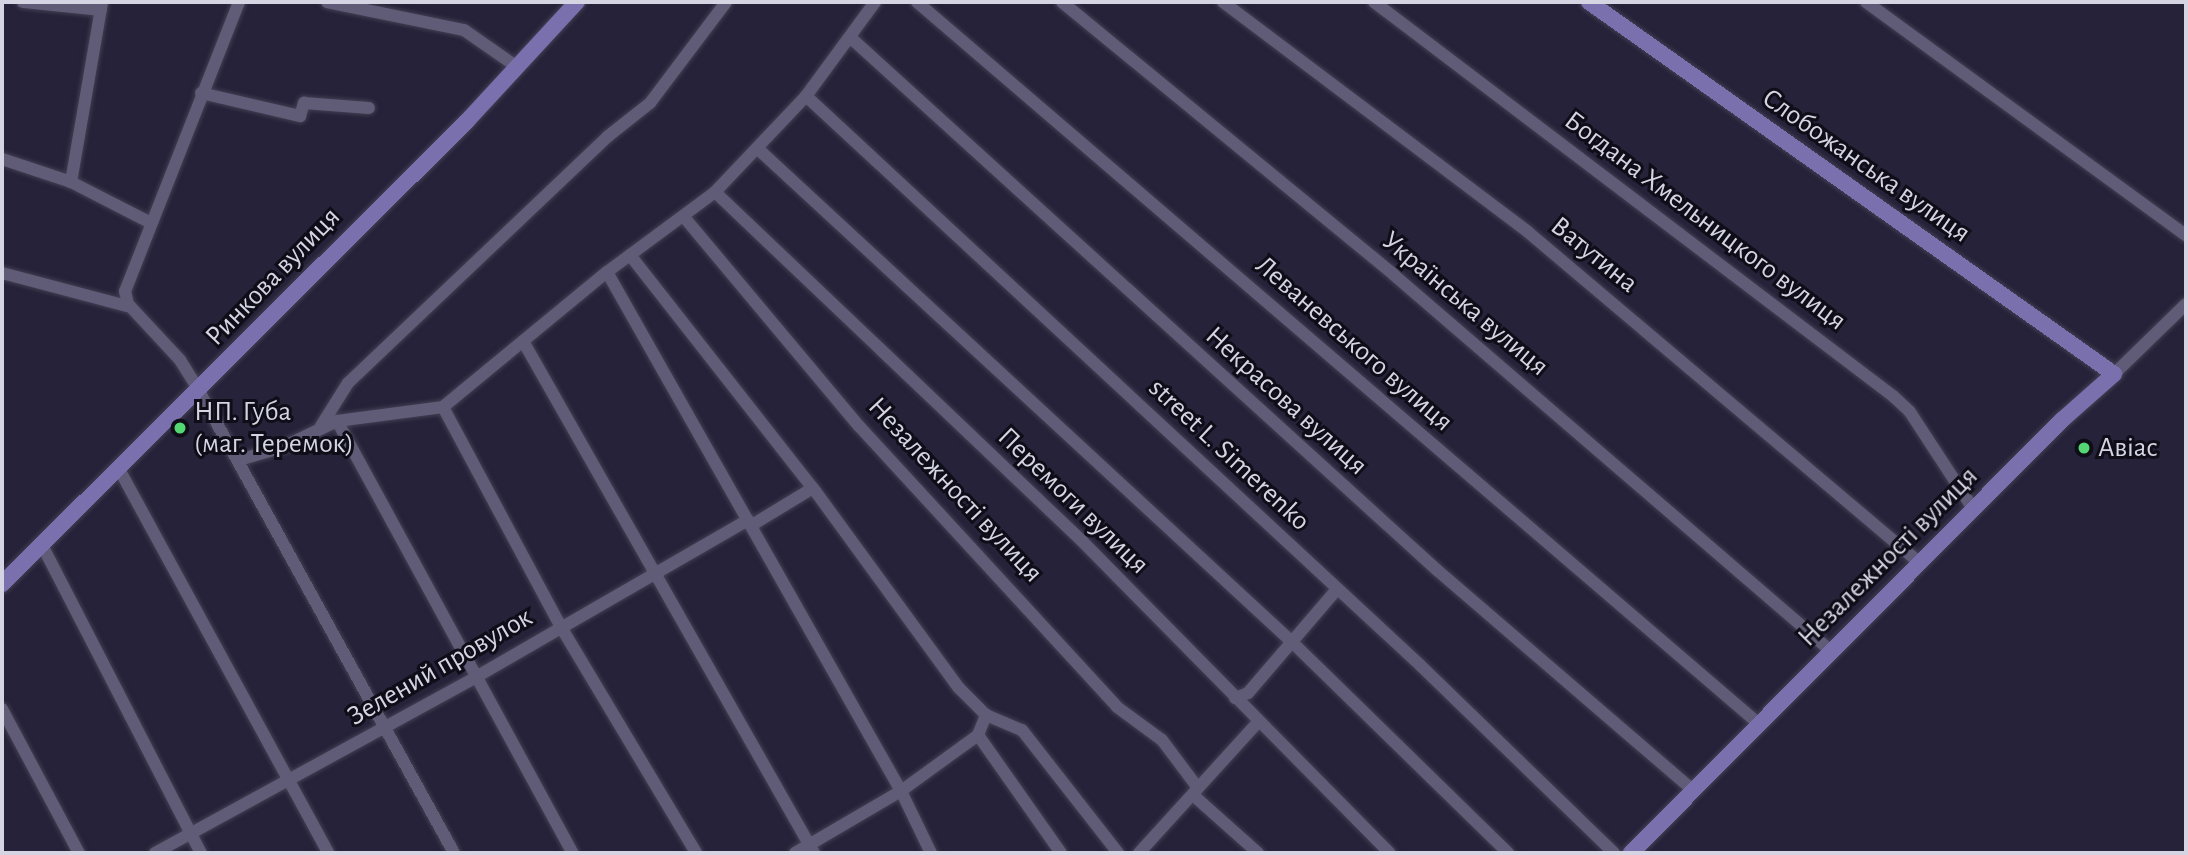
<!DOCTYPE html>
<html>
<head>
<meta charset="utf-8">
<style>
  body { margin:0 }
  #map { position:relative; width:2188px; height:855px; overflow:hidden; background:#262239; font-family:"Alegreya Sans",sans-serif }
  div>[style] { position:absolute }
  .roads { filter:drop-shadow(0 0 2px #423f53) drop-shadow(0 0 2px #423f53) }
  .minor>* { height:12px; margin:-6px; padding:0 6px; transform-origin:6px; border-radius:6px; background:#605c77 }
  .major>* { height:16px; margin:-8px; padding:0 8px; transform-origin:8px; border-radius:8px; background:#7b70ae }
  .dots>* { width:19px; height:19px; translate:-50% -50%; box-sizing:border-box; border:4px solid #0f0d17; border-radius:50% }
  span { translate:-50% -50%; white-space:nowrap; text-align:center; line-height:1.15; -webkit-text-stroke:6px #0f0d17; paint-order:stroke }
  .street-label { font-size:28px; color:#d5d4e3 }
  .poi-label { font-size:28px; color:#d5d4e3 }
  .left { translate:0 -50%; text-align:left }
  .frame { position:absolute; inset:0; border:4px solid #d5d4e3; pointer-events:none }
</style>
</head>
<body>
<div id="map">
  <div class="roads">
    <div class="minor">
      <div style="left:23px;top:2px;width:78px;rotate:5.9deg"></div>
      <div style="left:239px;top:2px;width:311px;rotate:111.5deg"></div>
      <div style="left:125px;top:291px;width:13px;rotate:77deg"></div>
      <div style="left:128px;top:304px;width:76px;rotate:47.1deg"></div>
      <div style="left:180px;top:360px;width:36px;rotate:58deg"></div>
      <div style="left:199px;top:391px;width:528px;rotate:61.1deg"></div>
      <div style="left:327px;top:2px;width:140px;rotate:11.6deg"></div>
      <div style="left:464px;top:30px;width:65px;rotate:34.9deg"></div>
      <div style="left:917px;top:2px;width:1108px;rotate:40.61deg"></div>
      <div style="left:1062px;top:2px;width:430px;rotate:39.4deg"></div>
      <div style="left:1394px;top:275px;width:576px;rotate:40.71deg"></div>
      <div style="left:1223px;top:2px;width:382px;rotate:37deg"></div>
      <div style="left:1528px;top:232px;width:514px;rotate:40.19deg"></div>
      <div style="left:1374px;top:2px;width:652px;rotate:37.2deg"></div>
      <div style="left:1893px;top:396px;width:23px;rotate:43deg"></div>
      <div style="left:1910px;top:412px;width:117px;rotate:56.9deg"></div>
      <div style="left:1866px;top:2px;width:396px;rotate:36.1deg"></div>
      <div style="left:852px;top:39px;width:790px;rotate:42.23deg"></div>
      <div style="left:1437px;top:570px;width:339px;rotate:40.7deg"></div>
      <div style="left:201px;top:93px;width:102px;rotate:13.1deg"></div>
      <div style="left:300px;top:116px;width:14px;rotate:-73deg"></div>
      <div style="left:304px;top:103px;width:65px;rotate:4.4deg"></div>
      <div style="left:806px;top:96px;width:837px;rotate:42.82deg"></div>
      <div style="left:1420px;top:665px;width:270px;rotate:44.1deg"></div>
      <div style="left:757px;top:148px;width:730px;rotate:42.72deg"></div>
      <div style="left:1293px;top:643px;width:301px;rotate:44.3deg"></div>
      <div style="left:2px;top:159px;width:73px;rotate:18.4deg"></div>
      <div style="left:71px;top:182px;width:88px;rotate:27.1deg"></div>
      <div style="left:71px;top:182px;width:183px;rotate:-80.2deg"></div>
      <div style="left:715px;top:192px;width:506px;rotate:43.56deg"></div>
      <div style="left:1082px;top:541px;width:438px;rotate:45.4deg"></div>
      <div style="left:684px;top:217px;width:273px;rotate:50.1deg"></div>
      <div style="left:859px;top:426px;width:381px;rotate:47.4deg"></div>
      <div style="left:1117px;top:707px;width:56px;rotate:36.3deg"></div>
      <div style="left:1162px;top:740px;width:60px;rotate:53.1deg"></div>
      <div style="left:630px;top:255px;width:296px;rotate:51.9deg"></div>
      <div style="left:813px;top:488px;width:248px;rotate:53.9deg"></div>
      <div style="left:959px;top:688px;width:38px;rotate:45deg"></div>
      <div style="left:986px;top:715px;width:39px;rotate:23deg"></div>
      <div style="left:1022px;top:730px;width:156px;rotate:52deg"></div>
      <div style="left:607px;top:272px;width:596px;rotate:60.47deg"></div>
      <div style="left:901px;top:791px;width:69px;rotate:64.2deg"></div>
      <div style="left:2px;top:273px;width:133px;rotate:14.8deg"></div>
      <div style="left:523px;top:341px;width:589px;rotate:60.39deg"></div>
      <div style="left:2114px;top:374px;width:100px;rotate:-44.2deg"></div>
      <div style="left:443px;top:407px;width:250px;rotate:61.8deg"></div>
      <div style="left:561px;top:627px;width:263px;rotate:59.1deg"></div>
      <div style="left:337px;top:421px;width:492px;rotate:61.4deg"></div>
      <div style="left:321px;top:426px;width:51px;rotate:-57.9deg"></div>
      <div style="left:348px;top:383px;width:357px;rotate:-43.5deg"></div>
      <div style="left:607px;top:137px;width:55px;rotate:-38.3deg"></div>
      <div style="left:650px;top:103px;width:126px;rotate:-53deg"></div>
      <div style="left:239px;top:460px;width:46px;rotate:-16.5deg"></div>
      <div style="left:283px;top:447px;width:60px;rotate:-25.7deg"></div>
      <div style="left:337px;top:421px;width:107px;rotate:-7.5deg"></div>
      <div style="left:443px;top:407px;width:212px;rotate:-39.5deg"></div>
      <div style="left:607px;top:272px;width:134px;rotate:-36.5deg"></div>
      <div style="left:715px;top:192px;width:132px;rotate:-46.5deg"></div>
      <div style="left:806px;top:96px;width:117px;rotate:-53.7deg"></div>
      <div style="left:119px;top:469px;width:437px;rotate:61.4deg"></div>
      <div style="left:752px;top:525px;width:71px;rotate:-31.2deg"></div>
      <div style="left:43px;top:547px;width:344px;rotate:62.7deg"></div>
      <div style="left:1235px;top:698px;width:14px;rotate:-21deg"></div>
      <div style="left:1248px;top:693px;width:137px;rotate:-49.4deg"></div>
      <div style="left:2px;top:709px;width:163px;rotate:61.9deg"></div>
      <div style="left:978px;top:735px;width:144px;rotate:54.9deg"></div>
      <div style="left:1193px;top:795px;width:87px;rotate:41.7deg"></div>
      <div style="left:155px;top:853px;width:366px;rotate:-28.7deg"></div>
      <div style="left:476px;top:677px;width:314px;rotate:-30deg"></div>
      <div style="left:795px;top:853px;width:123px;rotate:-30.3deg"></div>
      <div style="left:901px;top:791px;width:77px;rotate:-36deg"></div>
      <div style="left:963px;top:746px;width:19px;rotate:-36deg"></div>
      <div style="left:978px;top:735px;width:22px;rotate:-68deg"></div>
      <div style="left:1139px;top:853px;width:177px;rotate:-47.7deg"></div>
    </div>
    <div class="major">
      <div style="left:1589px;top:2px;width:643px;rotate:35.32deg"></div>
      <div style="left:2114px;top:374px;width:69px;rotate:138.5deg"></div>
      <div style="left:2062px;top:420px;width:611px;rotate:134.87deg"></div>
      <div style="left:2px;top:584px;width:656px;rotate:-44.88deg"></div>
      <div style="left:467px;top:121px;width:162px;rotate:-47.3deg"></div>
    </div>
  </div>
  <div class="dots">
    <div style="left:180px;top:428px;background:#54d672"></div>
    <div style="left:2084px;top:448px;background:#54d672"></div>
  </div>
  <div class="street-label">
    <span style="left:1866px;top:166px;rotate:35deg">Слобожанська вулиця</span>
    <span style="left:1705px;top:221px;rotate:37deg">Богдана Хмельницкого вулиця</span>
    <span style="left:1594px;top:255px;rotate:39deg">Ватутина</span>
    <span style="left:273px;top:277px;rotate:-46deg">Ринкова вулиця</span>
    <span style="left:1465px;top:304px;rotate:40deg">Українська вулиця</span>
    <span style="left:1354px;top:344px;rotate:41deg">Леваневського вулиця</span>
    <span style="left:1286px;top:401px;rotate:42deg">Некрасова вулиця</span>
    <span style="left:1229px;top:455px;rotate:43deg">street L. Simerenko</span>
    <span style="left:955px;top:490px;rotate:47deg">Незалежності вулиця</span>
    <span style="left:1073px;top:501px;rotate:44deg">Перемоги вулиця</span>
    <span style="left:1888px;top:557px;rotate:-45deg">Незалежності вулиця</span>
    <span style="left:440px;top:667px;rotate:-30deg">Зелений провулок</span>
  </div>
  <div class="poi-label">
    <span class="left" style="left:194px;top:428px">НП. Губа<br>(маг. Теремок)</span>
    <span class="left" style="left:2098px;top:448px">Авіас</span>
  </div>
  <div class="frame"></div>
</div>
</body>
</html>
